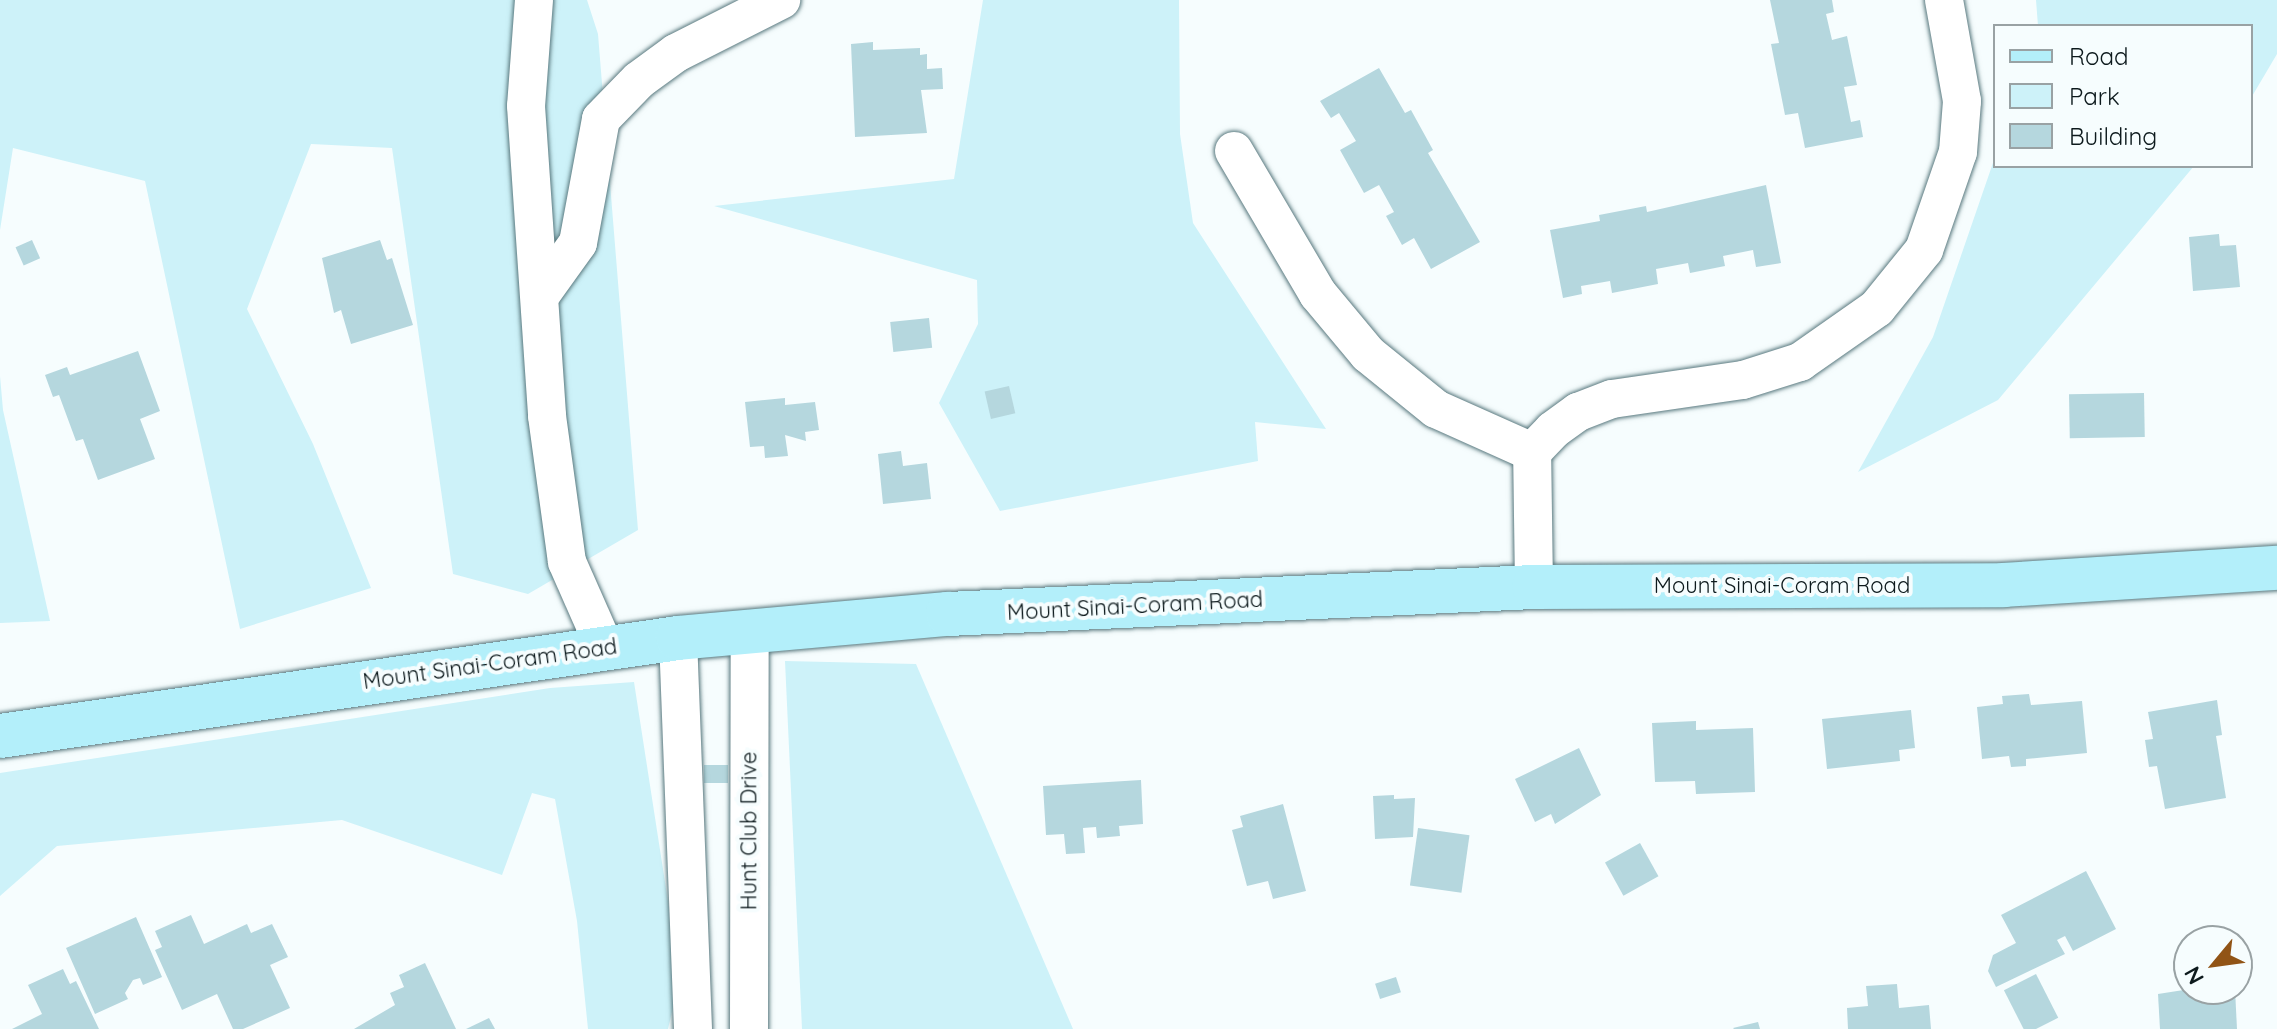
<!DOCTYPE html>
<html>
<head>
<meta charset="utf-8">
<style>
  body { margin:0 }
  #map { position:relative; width:2277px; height:1029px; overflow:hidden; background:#f6fdfe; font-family:Quicksand,sans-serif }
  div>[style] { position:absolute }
  .green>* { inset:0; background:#cdf2f9 }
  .building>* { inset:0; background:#b5d7de; transform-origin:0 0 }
  .roads { filter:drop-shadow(0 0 2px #59797f) drop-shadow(0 0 2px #59797f) }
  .minor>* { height:38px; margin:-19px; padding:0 19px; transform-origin:19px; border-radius:19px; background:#fff }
  .major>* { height:44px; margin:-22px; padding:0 22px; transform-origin:22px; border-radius:22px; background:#b3effa }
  span { translate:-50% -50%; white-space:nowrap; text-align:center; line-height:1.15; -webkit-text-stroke:8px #f6fdfe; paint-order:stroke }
  .street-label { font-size:22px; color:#0d1a1d }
  .legend { position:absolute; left:1993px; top:24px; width:260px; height:144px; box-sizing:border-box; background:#f6fdfe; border:2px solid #99a2a4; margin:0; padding:10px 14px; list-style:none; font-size:24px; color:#0d1a1d }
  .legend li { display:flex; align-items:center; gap:16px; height:40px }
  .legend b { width:40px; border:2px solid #99a2a4 }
  .north { position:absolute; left:2173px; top:925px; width:80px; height:80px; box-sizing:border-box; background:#f6fdfe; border:2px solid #99a2a4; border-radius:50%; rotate:241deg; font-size:22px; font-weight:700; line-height:32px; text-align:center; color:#0d1a1d }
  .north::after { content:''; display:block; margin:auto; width:28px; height:36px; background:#915416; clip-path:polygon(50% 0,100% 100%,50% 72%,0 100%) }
</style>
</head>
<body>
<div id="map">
  <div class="green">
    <div style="clip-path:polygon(0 0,587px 0,598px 34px,638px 530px,528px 594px,453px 574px,392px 148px,311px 144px,247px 309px,313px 444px,371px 588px,240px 629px,145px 181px,13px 148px,0 230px)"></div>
    <div style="clip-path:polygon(983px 0,1179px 0,1180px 134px,1193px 223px,1326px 429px,1255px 422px,1258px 461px,1000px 511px,939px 403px,978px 324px,977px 280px,714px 206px,954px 179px)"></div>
    <div style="clip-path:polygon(2036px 0,2277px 0,2277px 54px,2251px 98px,2251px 26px,2038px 26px)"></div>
    <div style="clip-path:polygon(1995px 157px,1995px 166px,2194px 166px,1998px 400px,1858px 472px,1933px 337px)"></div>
    <div style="clip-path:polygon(0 376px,3px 410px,50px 621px,0 623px)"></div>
    <div style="clip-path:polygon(785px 661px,916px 664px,1073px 1029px,802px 1029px)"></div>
    <div style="clip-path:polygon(634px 682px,680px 979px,668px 1029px,588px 1029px,577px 921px,555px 799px,532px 793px,502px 875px,342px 820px,57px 846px,0 896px,0 773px,550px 688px)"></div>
  </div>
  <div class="building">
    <div style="clip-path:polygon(1770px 0,1832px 0,1834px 12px,1826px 14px,1832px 40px,1847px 36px,1857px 85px,1844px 87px,1851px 122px,1860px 120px,1863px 137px,1805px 148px,1798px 113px,1785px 115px,1771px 44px,1779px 43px)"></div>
    <div style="clip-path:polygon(873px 42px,873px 50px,920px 48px,920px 55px,927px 54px,927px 69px,942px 68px,943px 89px,921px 90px,927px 133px,855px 137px,851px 44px)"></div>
    <div style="clip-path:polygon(1379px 68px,1405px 113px,1411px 110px,1433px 150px,1428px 153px,1480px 242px,1431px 269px,1414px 238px,1402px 245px,1386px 216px,1394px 212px,1379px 185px,1364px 193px,1340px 150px,1356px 141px,1339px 113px,1331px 118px,1320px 101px)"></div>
    <div style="clip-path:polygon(1766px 185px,1781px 263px,1756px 267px,1753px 250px,1723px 256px,1725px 266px,1690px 273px,1688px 263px,1656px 269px,1658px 284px,1612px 293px,1610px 281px,1581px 286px,1582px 294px,1563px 298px,1550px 230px,1600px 221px,1599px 215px,1646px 206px,1647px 212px)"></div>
    <div style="clip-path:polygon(2219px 234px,2220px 246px,2236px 245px,2240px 287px,2193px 291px,2189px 237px)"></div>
    <div style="left:32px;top:240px;width:20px;height:18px;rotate:66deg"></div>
    <div style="clip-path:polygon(380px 240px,387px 260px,392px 258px,413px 325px,351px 344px,341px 310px,334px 313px,322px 258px)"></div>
    <div style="left:929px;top:318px;width:30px;height:39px;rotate:84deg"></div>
    <div style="clip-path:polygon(138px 351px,160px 411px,140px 419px,155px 459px,98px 480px,83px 439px,76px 441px,59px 395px,53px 397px,45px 375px,67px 367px,70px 375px)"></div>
    <div style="left:1009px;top:386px;width:28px;height:25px;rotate:77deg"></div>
    <div style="left:2144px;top:393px;width:44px;height:75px;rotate:89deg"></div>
    <div style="clip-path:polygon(785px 398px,785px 405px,815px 402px,819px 430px,805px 432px,806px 441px,785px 435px,788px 456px,765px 458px,764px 446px,750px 447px,745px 402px)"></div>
    <div style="clip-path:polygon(901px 451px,903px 466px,927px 463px,931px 499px,883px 504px,878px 454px)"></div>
    <div style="clip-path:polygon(2029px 694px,2031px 705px,2082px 701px,2087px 753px,2026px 759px,2026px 766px,2011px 767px,2009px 756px,1982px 759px,1977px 707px,2003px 704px,2002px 696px)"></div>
    <div style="clip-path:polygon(2217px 700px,2222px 735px,2216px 736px,2226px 798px,2165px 809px,2157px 766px,2149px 767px,2145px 740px,2153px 739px,2148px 712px)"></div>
    <div style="clip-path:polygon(1911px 710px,1915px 748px,1899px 750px,1900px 761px,1827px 769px,1822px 719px)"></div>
    <div style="clip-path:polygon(1696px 721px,1696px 730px,1753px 728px,1755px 792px,1696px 794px,1695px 781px,1655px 782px,1652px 723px)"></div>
    <div style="clip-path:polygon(1579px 748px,1601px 795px,1555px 824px,1551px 814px,1535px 822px,1515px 779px)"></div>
    <div style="left:704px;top:765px;width:24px;height:18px"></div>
    <div style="clip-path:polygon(1141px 780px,1143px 824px,1119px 826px,1120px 836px,1097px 838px,1096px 827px,1083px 828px,1085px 853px,1066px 854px,1064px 834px,1046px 835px,1043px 786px)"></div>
    <div style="clip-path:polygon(1394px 795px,1394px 799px,1415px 798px,1413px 837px,1375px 839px,1373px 796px)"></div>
    <div style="clip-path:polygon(1283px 804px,1306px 891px,1273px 899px,1268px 881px,1247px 886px,1232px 830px,1243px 827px,1240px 816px)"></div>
    <div style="left:1418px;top:828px;width:52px;height:58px;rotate:8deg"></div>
    <div style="left:1640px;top:843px;width:38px;height:40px;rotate:61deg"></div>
    <div style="clip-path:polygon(2086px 871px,2116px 929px,2073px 951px,2065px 936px,2057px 940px,2065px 954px,1996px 987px,1988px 971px,1993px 955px,2016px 943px,2001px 915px)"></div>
    <div style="clip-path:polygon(191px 915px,204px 944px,247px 924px,251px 933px,272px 924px,288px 957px,270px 965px,290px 1008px,243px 1029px,233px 1029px,217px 994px,182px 1010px,155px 950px,162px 947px,155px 931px)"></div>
    <div style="clip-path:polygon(136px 917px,162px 977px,143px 985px,140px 978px,133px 980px,125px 993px,128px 999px,95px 1014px,66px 948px)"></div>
    <div style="clip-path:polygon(425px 963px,456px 1029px,354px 1029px,395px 1005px,390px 993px,404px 987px,399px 975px)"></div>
    <div style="clip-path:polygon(63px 969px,70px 984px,76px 981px,99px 1029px,12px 1029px,42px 1014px,28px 985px)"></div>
    <div style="left:2036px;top:974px;width:49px;height:36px;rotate:63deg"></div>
    <div style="left:1396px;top:977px;width:16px;height:22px;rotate:72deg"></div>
    <div style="clip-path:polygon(1897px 984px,1899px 1008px,1929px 1005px,1931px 1029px,1848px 1029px,1847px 1008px,1868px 1006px,1866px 986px)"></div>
    <div style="clip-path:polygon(2190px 989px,2235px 989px,2237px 1029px,2160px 1029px,2158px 994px)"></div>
    <div style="clip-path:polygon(489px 1018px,495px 1029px,466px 1029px)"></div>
    <div style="clip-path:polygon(1758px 1022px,1760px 1029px,1734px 1029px,1733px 1028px)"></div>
  </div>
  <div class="roads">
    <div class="minor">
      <div style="left:534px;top:0;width:106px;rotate:94.3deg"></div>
      <div style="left:526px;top:106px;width:311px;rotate:86.1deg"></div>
      <div style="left:547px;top:416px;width:147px;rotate:82.2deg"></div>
      <div style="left:567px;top:562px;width:94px;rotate:66.2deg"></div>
      <div style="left:1234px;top:151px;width:166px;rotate:59.6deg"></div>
      <div style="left:1318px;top:294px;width:78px;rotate:50.2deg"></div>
      <div style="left:1368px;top:354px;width:87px;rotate:39deg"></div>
      <div style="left:1436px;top:409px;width:105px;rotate:24.1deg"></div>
      <div style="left:540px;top:296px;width:65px;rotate:-54.4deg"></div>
      <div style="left:578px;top:243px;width:126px;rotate:-79.5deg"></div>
      <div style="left:601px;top:119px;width:54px;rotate:-45.7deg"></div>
      <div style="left:639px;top:80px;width:46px;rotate:-36.1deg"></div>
      <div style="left:676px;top:53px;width:118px;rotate:-26.8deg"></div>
      <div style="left:1534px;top:587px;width:135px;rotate:-90.8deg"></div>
      <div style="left:1532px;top:452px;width:30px;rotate:-46deg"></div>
      <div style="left:1553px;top:430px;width:31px;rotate:-36deg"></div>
      <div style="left:1578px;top:412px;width:36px;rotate:-21deg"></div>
      <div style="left:1612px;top:399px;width:132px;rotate:-8.3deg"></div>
      <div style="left:1743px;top:380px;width:60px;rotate:-17.5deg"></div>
      <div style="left:1800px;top:362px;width:94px;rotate:-35deg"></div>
      <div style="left:1877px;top:308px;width:75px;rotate:-51deg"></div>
      <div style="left:1924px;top:250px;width:104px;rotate:-70.9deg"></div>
      <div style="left:1958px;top:152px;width:51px;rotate:-85.5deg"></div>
      <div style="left:1962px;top:101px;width:103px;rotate:-100.1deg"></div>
      <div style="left:678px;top:638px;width:391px;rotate:87.8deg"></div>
      <div style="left:749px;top:1029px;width:397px;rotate:-89.9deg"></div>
    </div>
    <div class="major">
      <div style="left:0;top:736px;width:685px;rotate:-8.22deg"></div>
      <div style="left:678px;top:638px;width:271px;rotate:-5.1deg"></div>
      <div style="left:948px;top:614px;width:587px;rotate:-2.64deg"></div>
      <div style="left:1534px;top:587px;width:469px;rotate:-0.2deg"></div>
      <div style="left:2003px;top:585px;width:275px;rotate:-3.6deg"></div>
    </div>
  </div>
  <div class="street-label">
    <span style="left:1782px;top:586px">Mount Sinai-Coram Road</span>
    <span style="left:1135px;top:606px;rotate:-3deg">Mount Sinai-Coram Road</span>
    <span style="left:490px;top:664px;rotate:-8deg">Mount Sinai-Coram Road</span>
    <span style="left:749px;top:831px;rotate:-90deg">Hunt Club Drive</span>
  </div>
  <ul class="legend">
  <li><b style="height:10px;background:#b3effa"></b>Road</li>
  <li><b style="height:22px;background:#cdf2f9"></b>Park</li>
  <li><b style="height:22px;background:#b5d7de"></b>Building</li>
  </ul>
  <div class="north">N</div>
</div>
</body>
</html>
